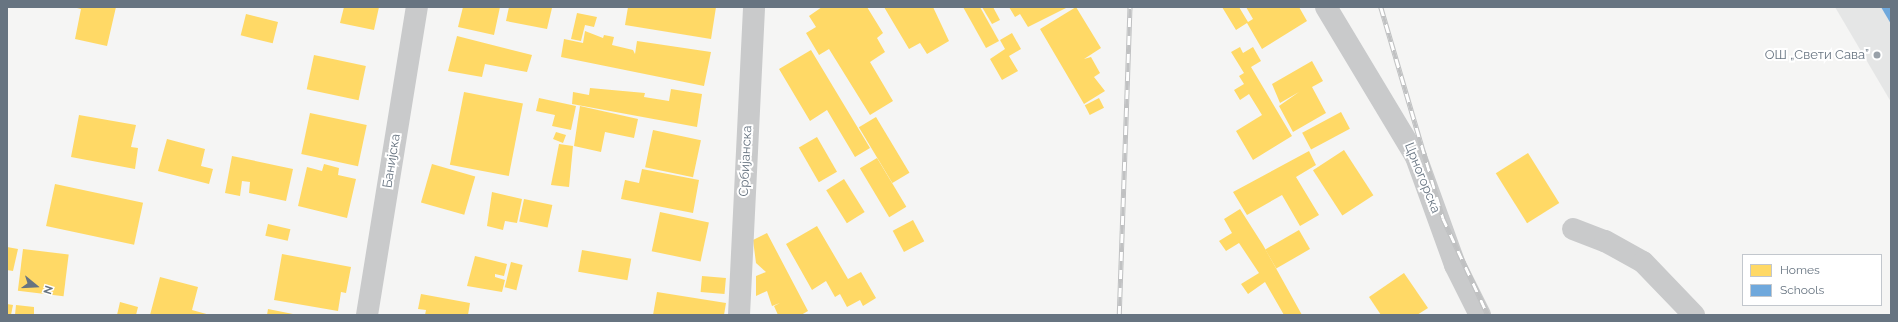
<!DOCTYPE html>
<html>
<head>
<meta charset="utf-8">
<style>
  body { margin:0 }
  #map { position:relative; width:1898px; height:322px; overflow:hidden; background:#f5f5f4; font-family:Raleway,sans-serif }
  div>[style] { position:absolute }
  .built>* { inset:0; background:#e5e6e6 }
  .homes>* { inset:0; background:#ffd966; transform-origin:0 0 }
  .schools>* { inset:0; background:#6fa8dc }
  .minor>* { height:22px; margin:-11px; padding:0 11px; transform-origin:11px; border-radius:11px; background:#c9cacb }
  .rail>* { height:4.5px; margin-top:-2.25px; transform-origin:0; background:repeating-linear-gradient(90deg,#fff 0 9px,#c0c1c2 0 18px); box-sizing:border-box; border-block:1px solid #c0c1c2 }
  .dots>* { width:11px; height:11px; translate:-50% -50%; box-sizing:border-box; border:2px solid #fff; border-radius:50% }
  span { translate:-50% -50%; white-space:nowrap; text-align:center; line-height:1.15; -webkit-text-stroke:4px #fff; paint-order:stroke }
  .poi-label { font-size:13px; color:#677481 }
  .right { translate:-100% -50%; text-align:right }
  .street-label { font-size:13px; color:#677481 }
  .frame { position:absolute; inset:0; border:8px solid #677481; pointer-events:none }
  .legend { position:absolute; left:1742px; top:254px; width:140px; height:52px; box-sizing:border-box; background:#fff; border:1px solid #c2c7cd; margin:0; padding:5px 7px; list-style:none; font-size:12px; color:#677481 }
  .legend li { display:flex; align-items:center; gap:8px; height:20px }
  .legend b { width:20px; border:1px solid #c2c7cd }
  .north { position:absolute; left:16px; top:266px; width:40px; height:40px; -webkit-text-stroke:3px #fff; paint-order:stroke; rotate:108deg; font-size:11px; font-weight:700; line-height:16px; text-align:center; color:#677481 }
  .north::after { content:''; display:block; margin:auto; width:14px; height:18px; background:#677481; clip-path:polygon(50% 0,100% 100%,50% 72%,0 100%) }
</style>
</head>
<body>
<div id="map">
  <div class="built">
    <div style="clip-path:polygon(1835px 7px,1891px 7px,1891px 102px)"></div>
  </div>
  <div class="homes">
    <div style="clip-path:polygon(116px 7px,107px 46px,75px 39px,81px 9px,73px 7px)"></div>
    <div style="clip-path:polygon(344px 7px,379px 7px,374px 30px,340px 23px)"></div>
    <div style="clip-path:polygon(463px 7px,500px 7px,494px 35px,458px 27px)"></div>
    <div style="clip-path:polygon(509px 7px,552px 8px,547px 29px,506px 21px)"></div>
    <div style="clip-path:polygon(628px 7px,716px 7px,711px 39px,625px 25px)"></div>
    <div style="clip-path:polygon(822px 7px,867px 7px,883px 33px,877px 38px,885px 52px,870px 62px,893px 101px,870px 115px,829px 49px,819px 55px,806px 33px,816px 27px,809px 16px)"></div>
    <div style="clip-path:polygon(884px 7px,933px 7px,949px 41px,927px 54px,920px 43px,909px 49px)"></div>
    <div style="clip-path:polygon(963px 7px,980px 7px,999px 41px,986px 48px)"></div>
    <div style="clip-path:polygon(982px 7px,993px 7px,1000px 20px,992px 24px)"></div>
    <div style="clip-path:polygon(1009px 7px,1068px 7px,1028px 27px,1020px 14px,1015px 17px)"></div>
    <div style="clip-path:polygon(1076px 7px,1101px 48px,1084px 59px,1091px 57px,1100px 73px,1094px 77px,1105px 91px,1084px 104px,1040px 29px)"></div>
    <div style="clip-path:polygon(1222px 7px,1239px 7px,1248px 22px,1253px 19px,1246px 7px,1299px 7px,1307px 21px,1262px 49px,1247px 23px,1236px 30px)"></div>
    <div style="clip-path:polygon(577px 13px,597px 17px,594px 27px,585px 25px,581px 41px,571px 39px)"></div>
    <div style="left:246px;top:14px;width:33px;height:22px;rotate:14deg"></div>
    <div style="clip-path:polygon(585px 31px,603px 38px,604px 35px,614px 37px,612px 45px,633px 50px,635px 54px,637px 41px,711px 52px,704px 86px,561px 57px,564px 39px,583px 43px)"></div>
    <div style="clip-path:polygon(1012px 33px,1021px 49px,1009px 56px,1018px 71px,1002px 80px,990px 59px,1005px 49px,1000px 40px)"></div>
    <div style="clip-path:polygon(457px 36px,532px 55px,527px 72px,485px 64px,482px 77px,448px 71px)"></div>
    <div style="clip-path:polygon(1240px 47px,1243px 53px,1253px 47px,1261px 61px,1251px 67px,1292px 136px,1253px 160px,1236px 131px,1262px 115px,1249px 94px,1240px 100px,1234px 90px,1244px 84px,1239px 76px,1244px 73px,1231px 52px)"></div>
    <div style="clip-path:polygon(811px 50px,870px 148px,855px 157px,827px 110px,810px 121px,779px 69px)"></div>
    <div style="left:314px;top:55px;width:53px;height:35px;rotate:12deg"></div>
    <div style="clip-path:polygon(1312px 61px,1323px 81px,1312px 87px,1326px 113px,1293px 132px,1279px 106px,1299px 92px,1280px 103px,1272px 84px)"></div>
    <div style="clip-path:polygon(590px 88px,645px 93px,644px 97px,669px 101px,671px 89px,702px 94px,697px 127px,572px 104px,573px 92px,589px 95px)"></div>
    <div style="left:464px;top:92px;width:60px;height:74px;rotate:11deg"></div>
    <div style="clip-path:polygon(539px 98px,576px 106px,571px 130px,552px 126px,555px 115px,536px 111px)"></div>
    <div style="left:1099px;top:98px;width:11px;height:16px;rotate:63deg"></div>
    <div style="clip-path:polygon(580px 106px,638px 119px,634px 138px,605px 132px,601px 152px,574px 146px)"></div>
    <div style="left:1341px;top:112px;width:19px;height:44px;rotate:62deg"></div>
    <div style="left:310px;top:113px;width:58px;height:42px;rotate:12deg"></div>
    <div style="clip-path:polygon(79px 115px,136px 125px,131px 147px,138px 148px,135px 169px,71px 157px)"></div>
    <div style="left:876px;top:117px;width:65px;height:20px;rotate:59deg"></div>
    <div style="left:653px;top:130px;width:49px;height:38px;rotate:12deg"></div>
    <div style="clip-path:polygon(556px 132px,566px 135px,563px 143px,553px 139px)"></div>
    <div style="left:817px;top:137px;width:40px;height:21px;rotate:60deg"></div>
    <div style="clip-path:polygon(167px 139px,205px 149px,201px 166px,213px 169px,209px 184px,158px 171px)"></div>
    <div style="clip-path:polygon(559px 144px,573px 146px,569px 187px,551px 185px)"></div>
    <div style="left:1344px;top:150px;width:54px;height:37px;rotate:57deg"></div>
    <div style="clip-path:polygon(1309px 151px,1316px 165px,1296px 177px,1319px 215px,1300px 226px,1282px 195px,1247px 215px,1233px 192px)"></div>
    <div style="left:1528px;top:153px;width:59px;height:38px;rotate:58deg"></div>
    <div style="clip-path:polygon(232px 156px,293px 169px,286px 201px,249px 193px,250px 182px,242px 181px,240px 196px,225px 193px)"></div>
    <div style="left:877px;top:158px;width:57px;height:20px;rotate:59deg"></div>
    <div style="clip-path:polygon(324px 164px,339px 168px,338px 175px,356px 179px,347px 218px,298px 206px,307px 167px,322px 171px)"></div>
    <div style="left:432px;top:164px;width:45px;height:40px;rotate:16deg"></div>
    <div style="clip-path:polygon(642px 169px,699px 180px,693px 213px,621px 199px,625px 180px,639px 183px)"></div>
    <div style="left:844px;top:179px;width:39px;height:21px;rotate:58deg"></div>
    <div style="left:55px;top:184px;width:90px;height:43px;rotate:12deg"></div>
    <div style="clip-path:polygon(492px 192px,522px 199px,517px 223px,505px 221px,503px 230px,487px 226px)"></div>
    <div style="left:524px;top:199px;width:29px;height:23px;rotate:12deg"></div>
    <div style="clip-path:polygon(1240px 209px,1263px 245px,1302px 315px,1284px 315px,1265px 282px,1248px 294px,1241px 284px,1259px 273px,1239px 243px,1226px 251px,1219px 241px,1232px 233px,1224px 219px)"></div>
    <div style="left:660px;top:212px;width:50px;height:40px;rotate:12deg"></div>
    <div style="left:913px;top:220px;width:24px;height:23px;rotate:62deg"></div>
    <div style="left:268px;top:224px;width:23px;height:12px;rotate:13deg"></div>
    <div style="clip-path:polygon(817px 226px,848px 279px,861px 272px,876px 298px,863px 306px,860px 300px,847px 307px,840px 294px,835px 297px,826px 281px,812px 290px,786px 244px)"></div>
    <div style="left:1299px;top:230px;width:22px;height:39px;rotate:60deg"></div>
    <div style="clip-path:polygon(767px 233px,808px 311px,801px 315px,778px 315px,774px 306px,780px 303px,772px 306px,767px 291px,756px 296px,756px 276px,766px 272px,756px 263px,753px 240px)"></div>
    <div style="clip-path:polygon(7px 247px,18px 249px,13px 271px,7px 270px)"></div>
    <div style="left:23px;top:249px;width:46px;height:42px;rotate:7deg"></div>
    <div style="left:582px;top:250px;width:50px;height:22px;rotate:10deg"></div>
    <div style="clip-path:polygon(282px 254px,351px 267px,346px 293px,341px 292px,338px 311px,274px 300px)"></div>
    <div style="clip-path:polygon(475px 256px,507px 264px,504px 276px,495px 274px,495px 277px,505px 280px,502px 292px,467px 286px)"></div>
    <div style="left:511px;top:262px;width:12px;height:26px;rotate:14deg"></div>
    <div style="clip-path:polygon(1404px 273px,1428px 308px,1417px 315px,1381px 315px,1369px 297px)"></div>
    <div style="left:702px;top:276px;width:24px;height:16px;rotate:5deg"></div>
    <div style="clip-path:polygon(160px 277px,198px 287px,192px 310px,210px 315px,150px 315px)"></div>
    <div style="clip-path:polygon(657px 292px,726px 303px,724px 315px,653px 315px)"></div>
    <div style="clip-path:polygon(421px 294px,470px 303px,468px 315px,425px 315px,426px 310px,418px 309px)"></div>
    <div style="clip-path:polygon(120px 302px,138px 307px,136px 315px,117px 315px)"></div>
    <div style="clip-path:polygon(7px 304px,13px 305px,11px 315px,7px 315px)"></div>
    <div style="clip-path:polygon(16px 305px,34px 307px,34px 315px,15px 315px)"></div>
    <div style="clip-path:polygon(268px 309px,293px 314px,293px 315px,267px 315px)"></div>
  </div>
  <div class="schools">
    <div style="clip-path:polygon(1881px 7px,1891px 7px,1891px 24px)"></div>
  </div>
  <div class="minor">
    <div style="left:1326px;top:7px;width:175px;rotate:59deg"></div>
    <div style="left:1416px;top:157px;width:115px;rotate:70.1deg"></div>
    <div style="left:1455px;top:265px;width:56px;rotate:63.4deg"></div>
    <div style="left:1573px;top:229px;width:34px;rotate:21deg"></div>
    <div style="left:1605px;top:241px;width:43px;rotate:28.9deg"></div>
    <div style="left:1643px;top:262px;width:74px;rotate:46.1deg"></div>
    <div style="left:367px;top:315px;width:312px;rotate:-80.8deg"></div>
    <div style="left:739px;top:315px;width:308px;rotate:-87.2deg"></div>
  </div>
  <div class="rail">
    <div style="left:1381px;top:7px;width:220px;rotate:73.6deg"></div>
    <div style="left:1443px;top:218px;width:107px;rotate:65.1deg"></div>
    <div style="left:1119px;top:315px;width:308px;rotate:-88deg"></div>
  </div>
  <div class="dots">
    <div style="left:1877px;top:55px;background:#99a1a9"></div>
  </div>
  <div class="poi-label">
    <span class="right" style="left:1869px;top:55px">ОШ „Свети Сава”</span>
  </div>
  <div class="street-label">
    <span style="left:392px;top:161px;rotate:-81deg">Банијска</span>
    <span style="left:746px;top:161px;rotate:-87deg">Србијанска</span>
    <span style="left:1422px;top:178px;rotate:68deg">Црногорска</span>
  </div>
  <div class="frame"></div>
  <ul class="legend">
  <li><b style="height:11px;background:#ffd966"></b>Homes</li>
  <li><b style="height:11px;background:#6fa8dc"></b>Schools</li>
  </ul>
  <div class="north">N</div>
</div>
</body>
</html>
